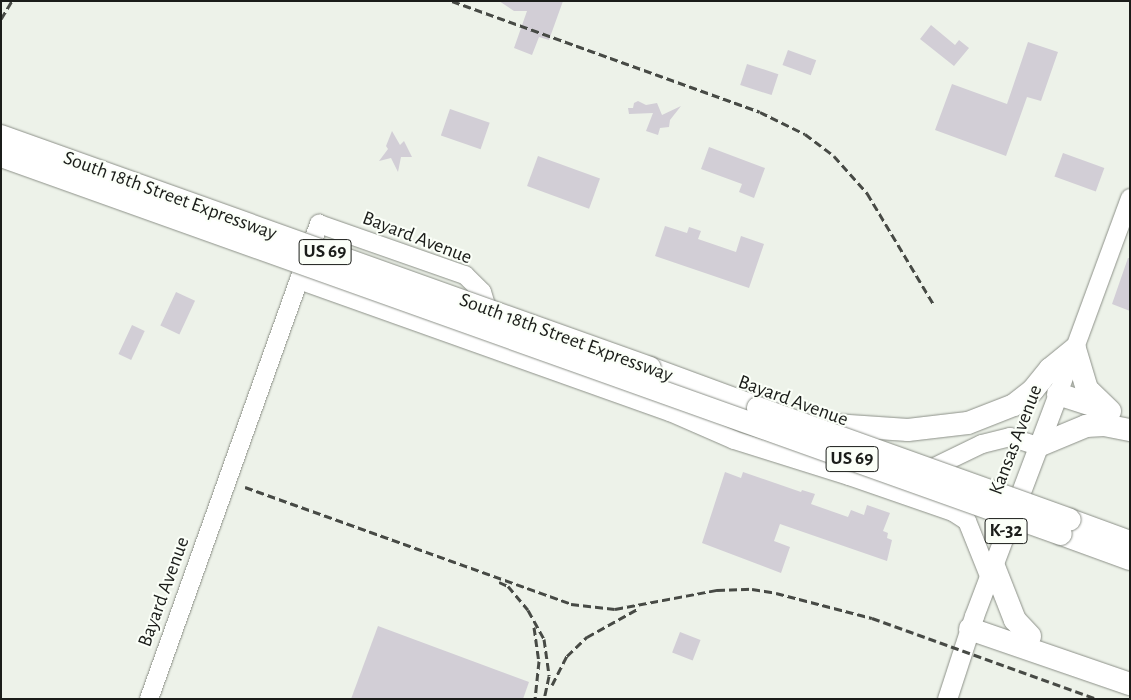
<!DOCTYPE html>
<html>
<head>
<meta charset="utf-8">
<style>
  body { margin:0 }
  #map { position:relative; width:1131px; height:700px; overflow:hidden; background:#edf2e9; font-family:"Alegreya Sans",sans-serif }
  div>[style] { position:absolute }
  .building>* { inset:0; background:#d2ced6; transform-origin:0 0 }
  .roads { filter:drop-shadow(0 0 1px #8c9088) drop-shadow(0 0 1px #8c9088) }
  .secondary>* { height:18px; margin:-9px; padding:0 9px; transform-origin:9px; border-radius:9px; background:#fff }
  .primary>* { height:19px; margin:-9.5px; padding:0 9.5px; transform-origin:9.5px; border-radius:9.5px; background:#fff }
  .highway>* { height:22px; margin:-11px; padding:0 11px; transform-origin:11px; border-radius:11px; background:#fff }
  .rail>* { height:3px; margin-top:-1.5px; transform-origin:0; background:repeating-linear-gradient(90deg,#474a45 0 8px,transparent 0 12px) }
  .bridges { filter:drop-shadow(0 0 1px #8c9088) drop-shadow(0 0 1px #8c9088) }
  .highway-bridge>* { height:22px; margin:-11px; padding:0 11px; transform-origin:11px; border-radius:11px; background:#fff }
  span { translate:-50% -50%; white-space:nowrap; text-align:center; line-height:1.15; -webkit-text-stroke:4px #fbfff8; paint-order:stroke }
  .shield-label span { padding:1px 4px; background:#fbfff8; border:1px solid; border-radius:4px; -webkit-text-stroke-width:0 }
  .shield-label { font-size:19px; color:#1b1d1a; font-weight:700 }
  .street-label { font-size:20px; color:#1b1d1a }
  .frame { position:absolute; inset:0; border:2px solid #1b1d1a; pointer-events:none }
</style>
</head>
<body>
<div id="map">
  <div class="building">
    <div style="clip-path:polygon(499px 1px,563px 1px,549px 40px,539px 37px,532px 55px,514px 48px,527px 11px,514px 11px)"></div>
    <div style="clip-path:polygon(931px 25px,955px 45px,959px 40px,969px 48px,954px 66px,920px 39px)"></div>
    <div style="clip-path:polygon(1028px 42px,1058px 52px,1041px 101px,1027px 97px,1006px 156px,935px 130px,952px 84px,1007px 104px)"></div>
    <div style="left:788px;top:50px;width:30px;height:16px;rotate:20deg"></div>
    <div style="left:747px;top:64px;width:33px;height:22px;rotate:18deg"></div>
    <div style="clip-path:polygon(638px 101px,646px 105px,657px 103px,662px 115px,681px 106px,670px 120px,669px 127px,660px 128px,658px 135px,646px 131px,653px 113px,629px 114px,628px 108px,633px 108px,634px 103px)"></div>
    <div style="left:450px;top:109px;width:42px;height:28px;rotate:19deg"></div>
    <div style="clip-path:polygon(392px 131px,400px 145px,404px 141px,412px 157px,401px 157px,398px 172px,391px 158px,379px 161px,388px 149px,386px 146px)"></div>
    <div style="clip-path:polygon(709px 147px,765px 168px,754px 198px,739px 192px,742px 184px,701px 169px)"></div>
    <div style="left:1063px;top:153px;width:44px;height:25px;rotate:20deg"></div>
    <div style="left:538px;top:156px;width:66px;height:32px;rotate:20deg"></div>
    <div style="clip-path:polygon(665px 226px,687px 233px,689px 227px,701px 231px,698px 239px,736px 252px,741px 236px,764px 244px,749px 288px,655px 256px)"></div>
    <div style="clip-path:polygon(1128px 258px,1130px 258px,1130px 311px,1112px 304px)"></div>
    <div style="left:176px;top:292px;width:21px;height:37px;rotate:25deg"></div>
    <div style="left:132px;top:325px;width:14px;height:32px;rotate:25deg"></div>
    <div style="clip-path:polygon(725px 472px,741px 478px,743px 472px,801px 492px,802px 490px,815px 494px,811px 504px,848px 517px,851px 510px,864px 515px,867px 505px,890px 513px,883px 531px,888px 533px,887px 538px,892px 540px,887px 561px,780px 524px,774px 541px,790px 547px,781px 573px,702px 543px)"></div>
    <div style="clip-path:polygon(378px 626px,529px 682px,523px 699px,351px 699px)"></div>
    <div style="left:680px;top:632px;width:22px;height:22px;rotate:21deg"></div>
  </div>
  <div class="roads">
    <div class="secondary">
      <div style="left:299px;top:280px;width:394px;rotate:19.6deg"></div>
      <div style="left:670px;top:412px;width:70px;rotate:23.6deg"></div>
      <div style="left:734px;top:440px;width:121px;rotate:17.4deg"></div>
      <div style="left:849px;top:476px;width:110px;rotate:19.1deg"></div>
      <div style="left:953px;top:512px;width:17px;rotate:33deg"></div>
      <div style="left:967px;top:521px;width:59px;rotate:68.2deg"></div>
      <div style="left:1058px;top:394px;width:209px;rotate:-69.8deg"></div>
      <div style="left:924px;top:472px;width:64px;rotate:-25.8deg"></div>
      <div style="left:982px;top:444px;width:29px;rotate:-14deg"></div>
      <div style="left:1010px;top:437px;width:29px;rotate:18deg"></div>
      <div style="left:149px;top:699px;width:505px;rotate:-70.31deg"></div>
      <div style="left:319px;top:224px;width:155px;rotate:19.3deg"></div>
      <div style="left:465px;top:275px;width:24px;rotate:45deg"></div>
      <div style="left:482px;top:292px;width:21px;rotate:73deg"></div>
      <div style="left:488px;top:312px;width:6px;rotate:18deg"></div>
    </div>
    <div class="primary">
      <div style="left:947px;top:699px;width:87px;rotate:-72deg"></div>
      <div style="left:974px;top:616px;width:237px;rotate:-69.3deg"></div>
    </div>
    <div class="highway">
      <div style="left:650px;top:368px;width:115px;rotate:20.3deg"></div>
      <div style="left:758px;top:408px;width:18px;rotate:3deg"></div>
      <div style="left:1058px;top:394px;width:48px;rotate:18.1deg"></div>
      <div style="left:812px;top:419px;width:23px;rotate:15deg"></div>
      <div style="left:834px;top:425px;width:74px;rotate:3.9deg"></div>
      <div style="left:908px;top:430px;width:60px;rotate:-6.7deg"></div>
      <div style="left:968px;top:423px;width:49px;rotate:-21.4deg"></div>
      <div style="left:1014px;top:405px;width:24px;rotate:-38deg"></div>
      <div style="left:1033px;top:390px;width:27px;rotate:-51deg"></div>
      <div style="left:1050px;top:369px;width:32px;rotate:-39deg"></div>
      <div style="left:1075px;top:349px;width:42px;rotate:73.3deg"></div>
      <div style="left:1087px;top:389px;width:32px;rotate:44deg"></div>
      <div style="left:1038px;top:446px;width:52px;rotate:-22.6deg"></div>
      <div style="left:1086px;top:426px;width:18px;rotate:-3deg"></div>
      <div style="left:1104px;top:425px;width:26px;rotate:11deg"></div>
      <div style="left:1070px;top:520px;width:64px;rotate:20.1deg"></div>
      <div style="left:1061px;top:534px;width:73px;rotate:19.9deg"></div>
      <div style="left:993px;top:564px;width:60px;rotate:68.6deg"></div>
      <div style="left:1015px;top:620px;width:22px;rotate:47deg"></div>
      <div style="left:970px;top:629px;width:169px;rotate:19deg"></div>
    </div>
  </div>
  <div class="rail">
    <div style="left:452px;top:1px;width:327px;rotate:19.8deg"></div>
    <div style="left:760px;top:112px;width:50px;rotate:26.1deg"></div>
    <div style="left:805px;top:134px;width:36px;rotate:37deg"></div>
    <div style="left:834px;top:156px;width:50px;rotate:48.3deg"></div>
    <div style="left:867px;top:193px;width:131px;rotate:59.1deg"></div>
    <div style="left:1px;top:19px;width:21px;rotate:-59deg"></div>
    <div style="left:245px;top:487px;width:346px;rotate:19.7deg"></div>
    <div style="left:571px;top:604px;width:44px;rotate:6.5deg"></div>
    <div style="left:615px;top:609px;width:104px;rotate:-10.6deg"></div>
    <div style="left:717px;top:590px;width:35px;rotate:-2deg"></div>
    <div style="left:752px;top:589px;width:24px;rotate:9deg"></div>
    <div style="left:776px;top:593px;width:99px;rotate:14.6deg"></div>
    <div style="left:872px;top:618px;width:239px;rotate:19.8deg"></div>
    <div style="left:499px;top:582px;width:10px;rotate:24deg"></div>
    <div style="left:508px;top:586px;width:31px;rotate:50deg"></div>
    <div style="left:528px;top:610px;width:33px;rotate:61deg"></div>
    <div style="left:544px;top:639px;width:37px;rotate:82deg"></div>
    <div style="left:549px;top:676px;width:24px;rotate:102deg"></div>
    <div style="left:534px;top:627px;width:34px;rotate:82deg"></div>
    <div style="left:539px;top:661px;width:38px;rotate:96deg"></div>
    <div style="left:552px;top:685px;width:33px;rotate:-63deg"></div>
    <div style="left:567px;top:656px;width:28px;rotate:-44deg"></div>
    <div style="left:587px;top:637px;width:60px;rotate:-29.1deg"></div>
  </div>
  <div class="bridges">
    <div class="highway-bridge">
      <div style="left:1px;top:136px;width:689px;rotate:19.67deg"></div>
      <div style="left:1px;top:156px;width:1125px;rotate:19.63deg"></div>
      <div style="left:758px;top:408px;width:331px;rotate:19.7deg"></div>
    </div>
  </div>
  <div class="shield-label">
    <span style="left:325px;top:252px">US 69</span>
    <span style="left:852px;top:459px">US 69</span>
    <span style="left:1006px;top:531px">K-32</span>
  </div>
  <div class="street-label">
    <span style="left:170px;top:196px;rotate:20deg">South 18th Street Expressway</span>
    <span style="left:417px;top:238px;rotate:21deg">Bayard Avenue</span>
    <span style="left:566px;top:338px;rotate:20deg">South 18th Street Expressway</span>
    <span style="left:793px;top:401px;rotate:20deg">Bayard Avenue</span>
    <span style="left:1016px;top:440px;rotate:-69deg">Kansas Avenue</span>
    <span style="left:164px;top:592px;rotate:-70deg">Bayard Avenue</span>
  </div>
  <div class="frame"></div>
</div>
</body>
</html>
